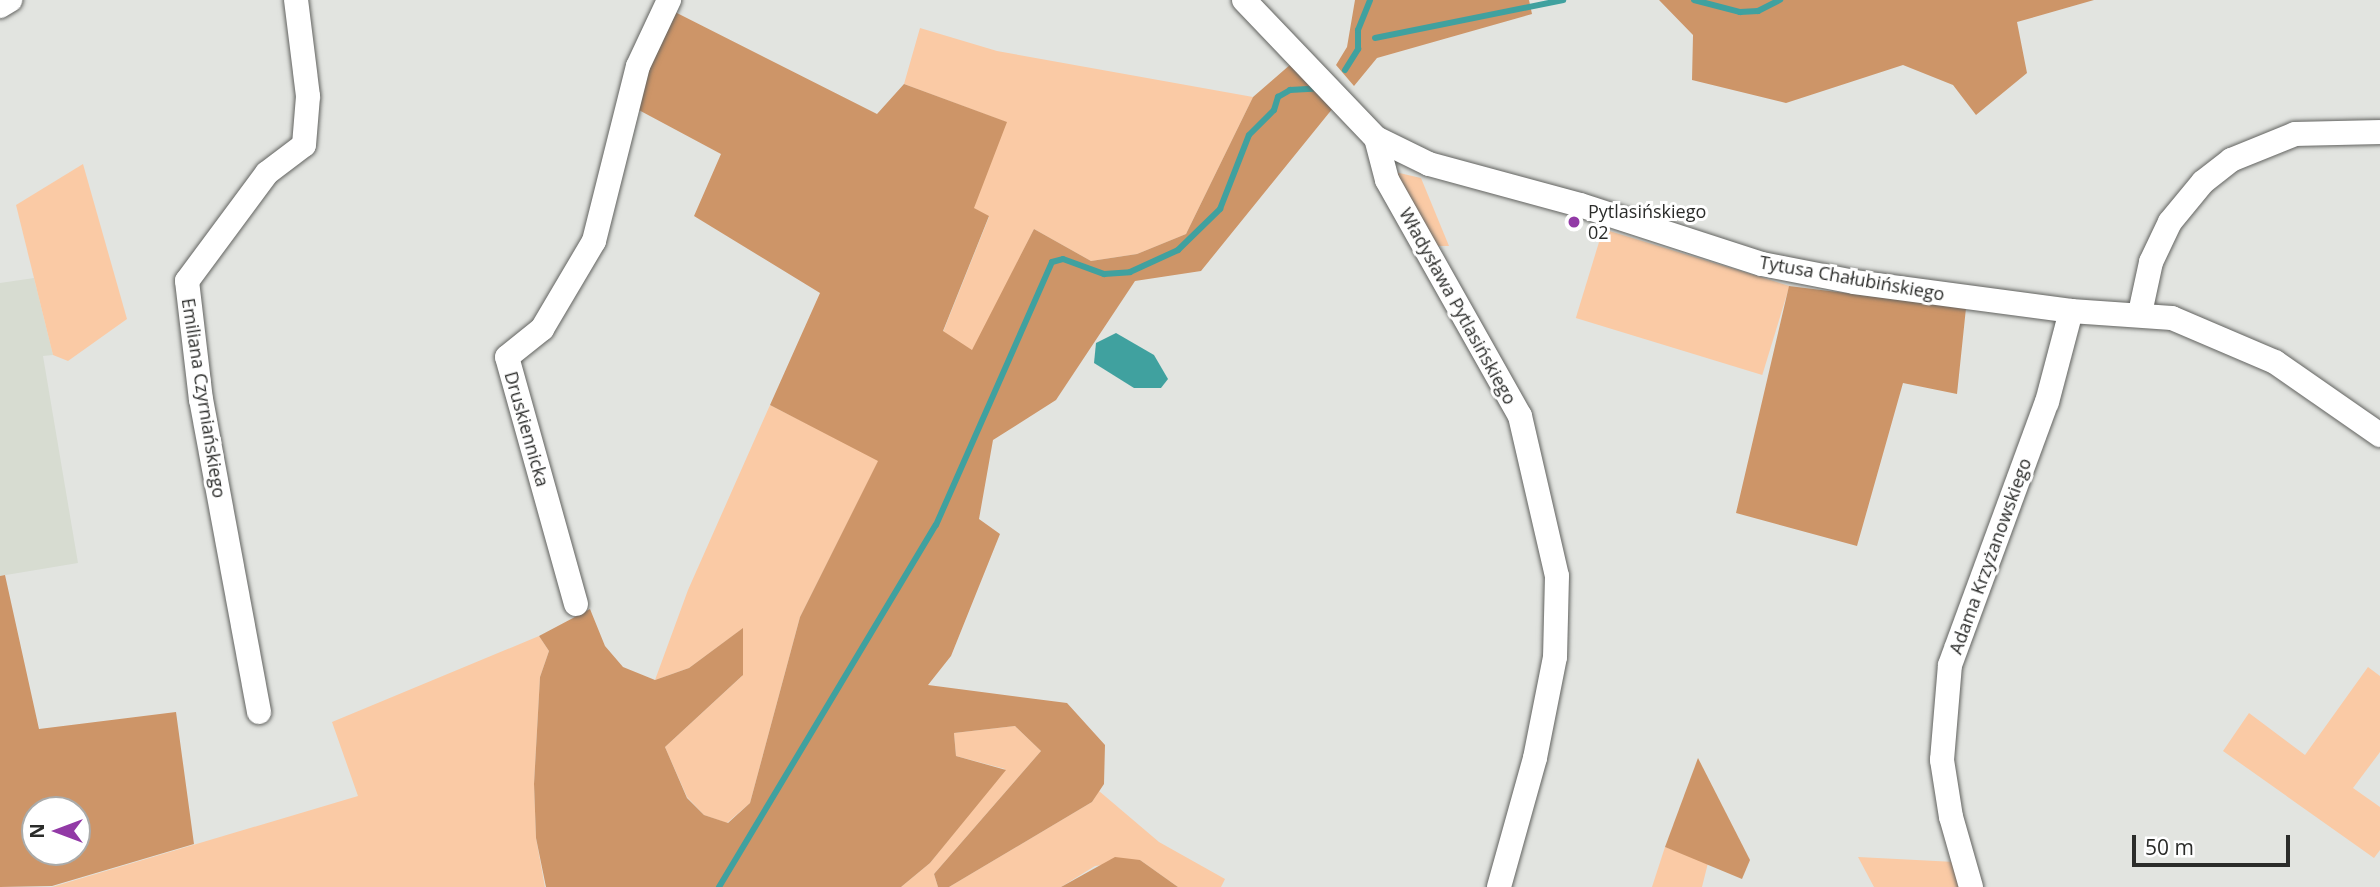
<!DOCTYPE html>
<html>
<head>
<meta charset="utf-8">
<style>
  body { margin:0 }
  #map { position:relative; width:2380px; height:887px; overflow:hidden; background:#e2e4e0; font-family:"Open Sans",sans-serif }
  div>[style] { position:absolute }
  .built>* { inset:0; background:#d7dcd1 }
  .green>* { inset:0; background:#facaa5; transform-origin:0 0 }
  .forest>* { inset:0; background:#cd9568 }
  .water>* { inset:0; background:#40a19f }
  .stream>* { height:6px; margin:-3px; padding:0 3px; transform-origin:3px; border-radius:3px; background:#40a19f }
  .roads { filter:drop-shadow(0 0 2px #626360) drop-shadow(0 0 2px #626360) }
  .minor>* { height:24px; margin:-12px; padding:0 12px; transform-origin:12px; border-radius:12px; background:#fff }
  .dots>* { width:19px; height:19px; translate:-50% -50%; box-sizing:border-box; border:4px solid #fff; border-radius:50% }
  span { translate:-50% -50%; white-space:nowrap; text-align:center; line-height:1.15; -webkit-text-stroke:6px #fff; paint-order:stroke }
  .poi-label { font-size:18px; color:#2b2c2a }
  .left { translate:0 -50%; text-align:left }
  .street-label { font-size:18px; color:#2b2c2a }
  .north { position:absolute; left:21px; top:796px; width:70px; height:70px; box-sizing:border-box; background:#fff; border:2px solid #aaabaa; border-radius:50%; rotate:270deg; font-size:19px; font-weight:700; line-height:28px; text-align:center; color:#2b2c2a }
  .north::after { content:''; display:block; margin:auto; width:24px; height:32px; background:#923aa6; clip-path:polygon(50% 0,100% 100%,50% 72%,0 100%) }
  .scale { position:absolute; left:2132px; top:835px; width:158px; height:32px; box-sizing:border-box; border:4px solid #2b2c2a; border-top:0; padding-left:9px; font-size:21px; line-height:24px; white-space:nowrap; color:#2b2c2a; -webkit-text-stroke:5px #fff; paint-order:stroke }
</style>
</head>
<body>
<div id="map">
  <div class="built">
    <div style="clip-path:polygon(34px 278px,53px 355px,43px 356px,78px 563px,0 576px,0 283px)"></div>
  </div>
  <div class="green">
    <div style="clip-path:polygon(920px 28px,997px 51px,1253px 97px,1186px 234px,1137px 254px,1091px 261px,1034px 229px,973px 351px,943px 332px,989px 217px,973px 208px,1006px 122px,904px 84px)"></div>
    <div style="clip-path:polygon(83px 164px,127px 319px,68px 361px,53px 355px,16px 205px)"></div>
    <div style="clip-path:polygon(1395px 172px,1421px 178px,1449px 246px,1436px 246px)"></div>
    <div style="left:1603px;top:229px;width:195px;height:93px;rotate:17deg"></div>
    <div style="clip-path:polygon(770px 405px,879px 460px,800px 617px,750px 803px,727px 823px,704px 815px,687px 797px,665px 747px,742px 676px,742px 629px,689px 668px,655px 680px,688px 590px)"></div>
    <div style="clip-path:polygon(539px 636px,549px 651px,540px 677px,534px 784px,536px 838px,545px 887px,52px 887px,358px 796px,332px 722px)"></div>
    <div style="clip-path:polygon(2368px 667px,2380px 676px,2380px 752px,2353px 788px,2380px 807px,2380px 850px,2374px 858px,2223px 751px,2249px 713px,2305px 755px)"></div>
    <div style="clip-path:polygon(1015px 726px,1041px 751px,934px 874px,938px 887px,901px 887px,930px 863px,1005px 769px,956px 756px,954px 733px)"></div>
    <div style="clip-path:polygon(1099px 791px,1159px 842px,1225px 879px,1221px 887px,1178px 887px,1140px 860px,1095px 866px,1061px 887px,949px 887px,1092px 802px)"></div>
    <div style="clip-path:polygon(1665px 847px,1708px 863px,1702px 887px,1652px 887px)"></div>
    <div style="clip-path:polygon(1858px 857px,1955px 862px,1963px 887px,1874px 887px)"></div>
  </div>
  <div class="forest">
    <div style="clip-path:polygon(1355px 0,1529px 0,1532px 14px,1377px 58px,1354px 86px,1336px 65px,1347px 47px)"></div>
    <div style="clip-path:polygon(1659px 0,2094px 0,2017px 22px,2027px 73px,1976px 115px,1953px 85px,1903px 65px,1786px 103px,1692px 80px,1693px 35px)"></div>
    <div style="clip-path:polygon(671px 10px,877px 114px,904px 84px,1007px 122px,974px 208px,989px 216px,943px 331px,972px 350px,1034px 229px,1091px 261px,1137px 254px,1186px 234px,1253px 97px,1291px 64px,1333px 108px,1201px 271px,1135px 281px,1056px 400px,993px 440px,979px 519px,1000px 534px,951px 656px,928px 685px,1067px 703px,1105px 745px,1104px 784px,1092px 802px,949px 887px,938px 887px,934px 874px,1041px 751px,1015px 726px,954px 733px,956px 756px,1006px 770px,930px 863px,901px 887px,546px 887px,536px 838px,534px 784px,540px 677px,549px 651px,539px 636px,590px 609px,605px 646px,623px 667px,655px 680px,689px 668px,743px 628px,743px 675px,665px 747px,687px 798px,704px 815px,728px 823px,750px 803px,800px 617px,878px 461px,770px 405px,820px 293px,694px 216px,721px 154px,635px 108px)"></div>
    <div style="clip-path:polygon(1789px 286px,1966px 308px,1957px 394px,1903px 383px,1857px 546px,1736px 513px)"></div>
    <div style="clip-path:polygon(evenodd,5px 575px,39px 729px,176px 712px,194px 844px,52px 886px,0 887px,0 576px,5px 575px,35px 810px,77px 810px,77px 852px,35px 852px,35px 810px)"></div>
    <div style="clip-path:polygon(1698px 758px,1750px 860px,1742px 879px,1665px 847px)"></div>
    <div style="clip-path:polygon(1115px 857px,1140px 860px,1178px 887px,1061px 887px)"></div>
  </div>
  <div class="water">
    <div style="clip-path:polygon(1116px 333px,1154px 355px,1168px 379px,1161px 388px,1134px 388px,1094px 363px,1096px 343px)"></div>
  </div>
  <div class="stream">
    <div style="left:1694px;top:0;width:48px;rotate:14.6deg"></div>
    <div style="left:1740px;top:12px;width:18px;rotate:-3deg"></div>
    <div style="left:1758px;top:11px;width:25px;rotate:-27deg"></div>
    <div style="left:1375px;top:38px;width:192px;rotate:-11.4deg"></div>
    <div style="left:1345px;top:70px;width:25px;rotate:-58deg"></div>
    <div style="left:1358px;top:49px;width:19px;rotate:-90deg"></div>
    <div style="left:1358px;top:30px;width:32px;rotate:-68deg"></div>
    <div style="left:719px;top:887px;width:422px;rotate:-59.1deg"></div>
    <div style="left:936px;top:525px;width:287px;rotate:-66.2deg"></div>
    <div style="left:1052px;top:262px;width:11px;rotate:-15deg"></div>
    <div style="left:1063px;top:259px;width:44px;rotate:20.1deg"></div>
    <div style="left:1104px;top:274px;width:26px;rotate:-4deg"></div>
    <div style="left:1130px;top:272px;width:53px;rotate:-24.6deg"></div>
    <div style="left:1178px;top:250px;width:59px;rotate:-44.3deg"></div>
    <div style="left:1220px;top:209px;width:79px;rotate:-68.6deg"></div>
    <div style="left:1249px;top:135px;width:35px;rotate:-45deg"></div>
    <div style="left:1274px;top:110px;width:14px;rotate:-73deg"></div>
    <div style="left:1278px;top:97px;width:14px;rotate:-30deg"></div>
    <div style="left:1290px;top:90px;width:22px;rotate:-3deg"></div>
  </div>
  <div class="roads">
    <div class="minor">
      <div style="left:1244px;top:0;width:191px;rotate:46.3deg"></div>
      <div style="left:1376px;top:138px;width:59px;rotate:26.1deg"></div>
      <div style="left:1429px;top:164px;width:156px;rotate:15.2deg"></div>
      <div style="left:1580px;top:205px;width:191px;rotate:18deg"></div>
      <div style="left:1762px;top:264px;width:94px;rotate:11.1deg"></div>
      <div style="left:1854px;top:282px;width:219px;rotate:7.6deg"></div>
      <div style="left:2071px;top:311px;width:101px;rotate:4deg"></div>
      <div style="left:2172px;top:318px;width:112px;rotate:23.1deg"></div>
      <div style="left:2275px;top:362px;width:128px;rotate:34.8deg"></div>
      <div style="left:0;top:6px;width:12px;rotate:-31deg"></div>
      <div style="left:1376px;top:138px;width:43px;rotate:75.3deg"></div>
      <div style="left:1387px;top:180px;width:271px;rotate:60.6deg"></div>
      <div style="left:1520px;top:416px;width:164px;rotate:77deg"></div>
      <div style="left:1557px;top:576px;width:81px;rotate:91.4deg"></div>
      <div style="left:1555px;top:657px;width:103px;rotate:101.2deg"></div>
      <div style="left:1535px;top:758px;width:134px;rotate:105.6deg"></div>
      <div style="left:2140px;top:313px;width:52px;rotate:-77.8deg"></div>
      <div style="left:2151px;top:262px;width:44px;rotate:-64.6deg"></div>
      <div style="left:2170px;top:222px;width:52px;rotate:-50.5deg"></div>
      <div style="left:2203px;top:182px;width:36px;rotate:-38deg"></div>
      <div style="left:2231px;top:160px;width:69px;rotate:-22.1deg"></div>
      <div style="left:2295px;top:134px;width:85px;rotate:-1.3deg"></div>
      <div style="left:576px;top:604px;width:256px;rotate:-105.6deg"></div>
      <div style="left:507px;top:357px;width:45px;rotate:-38.7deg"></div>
      <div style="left:542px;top:329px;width:102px;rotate:-59.4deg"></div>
      <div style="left:594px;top:241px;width:180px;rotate:-75.9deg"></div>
      <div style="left:638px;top:66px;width:73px;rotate:-64.8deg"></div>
      <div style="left:259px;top:712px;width:317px;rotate:-100.5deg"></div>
      <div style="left:201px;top:400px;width:120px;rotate:-96.7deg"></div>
      <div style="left:187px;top:281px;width:134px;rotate:-53.5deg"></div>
      <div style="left:267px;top:173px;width:46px;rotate:-37.1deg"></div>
      <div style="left:304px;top:145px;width:49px;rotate:-85.3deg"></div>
      <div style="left:308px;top:96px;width:97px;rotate:-97.1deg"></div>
      <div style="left:1971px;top:887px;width:73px;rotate:-105.9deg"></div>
      <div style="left:1951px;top:817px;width:58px;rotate:-99deg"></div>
      <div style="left:1942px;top:760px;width:95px;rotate:-85.2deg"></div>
      <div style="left:1950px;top:665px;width:280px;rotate:-69.8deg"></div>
      <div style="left:2047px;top:402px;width:94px;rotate:-75.2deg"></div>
    </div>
  </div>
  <div class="dots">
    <div style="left:1574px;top:222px;background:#923aa6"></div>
  </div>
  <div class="poi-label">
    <span class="left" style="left:1588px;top:222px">Pytlasińskiego<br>02</span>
  </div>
  <div class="street-label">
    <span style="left:1852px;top:278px;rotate:10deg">Tytusa Chałubińskiego</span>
    <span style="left:1458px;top:306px;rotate:61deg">Władysława Pytlasińskiego</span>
    <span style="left:204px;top:398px;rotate:81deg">Emiliana Czyrniańskiego</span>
    <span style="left:527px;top:429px;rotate:74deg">Druskiennicka</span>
    <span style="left:1990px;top:556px;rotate:-70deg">Adama Krzyżanowskiego</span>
  </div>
  <div class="north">N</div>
  <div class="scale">50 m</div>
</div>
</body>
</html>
